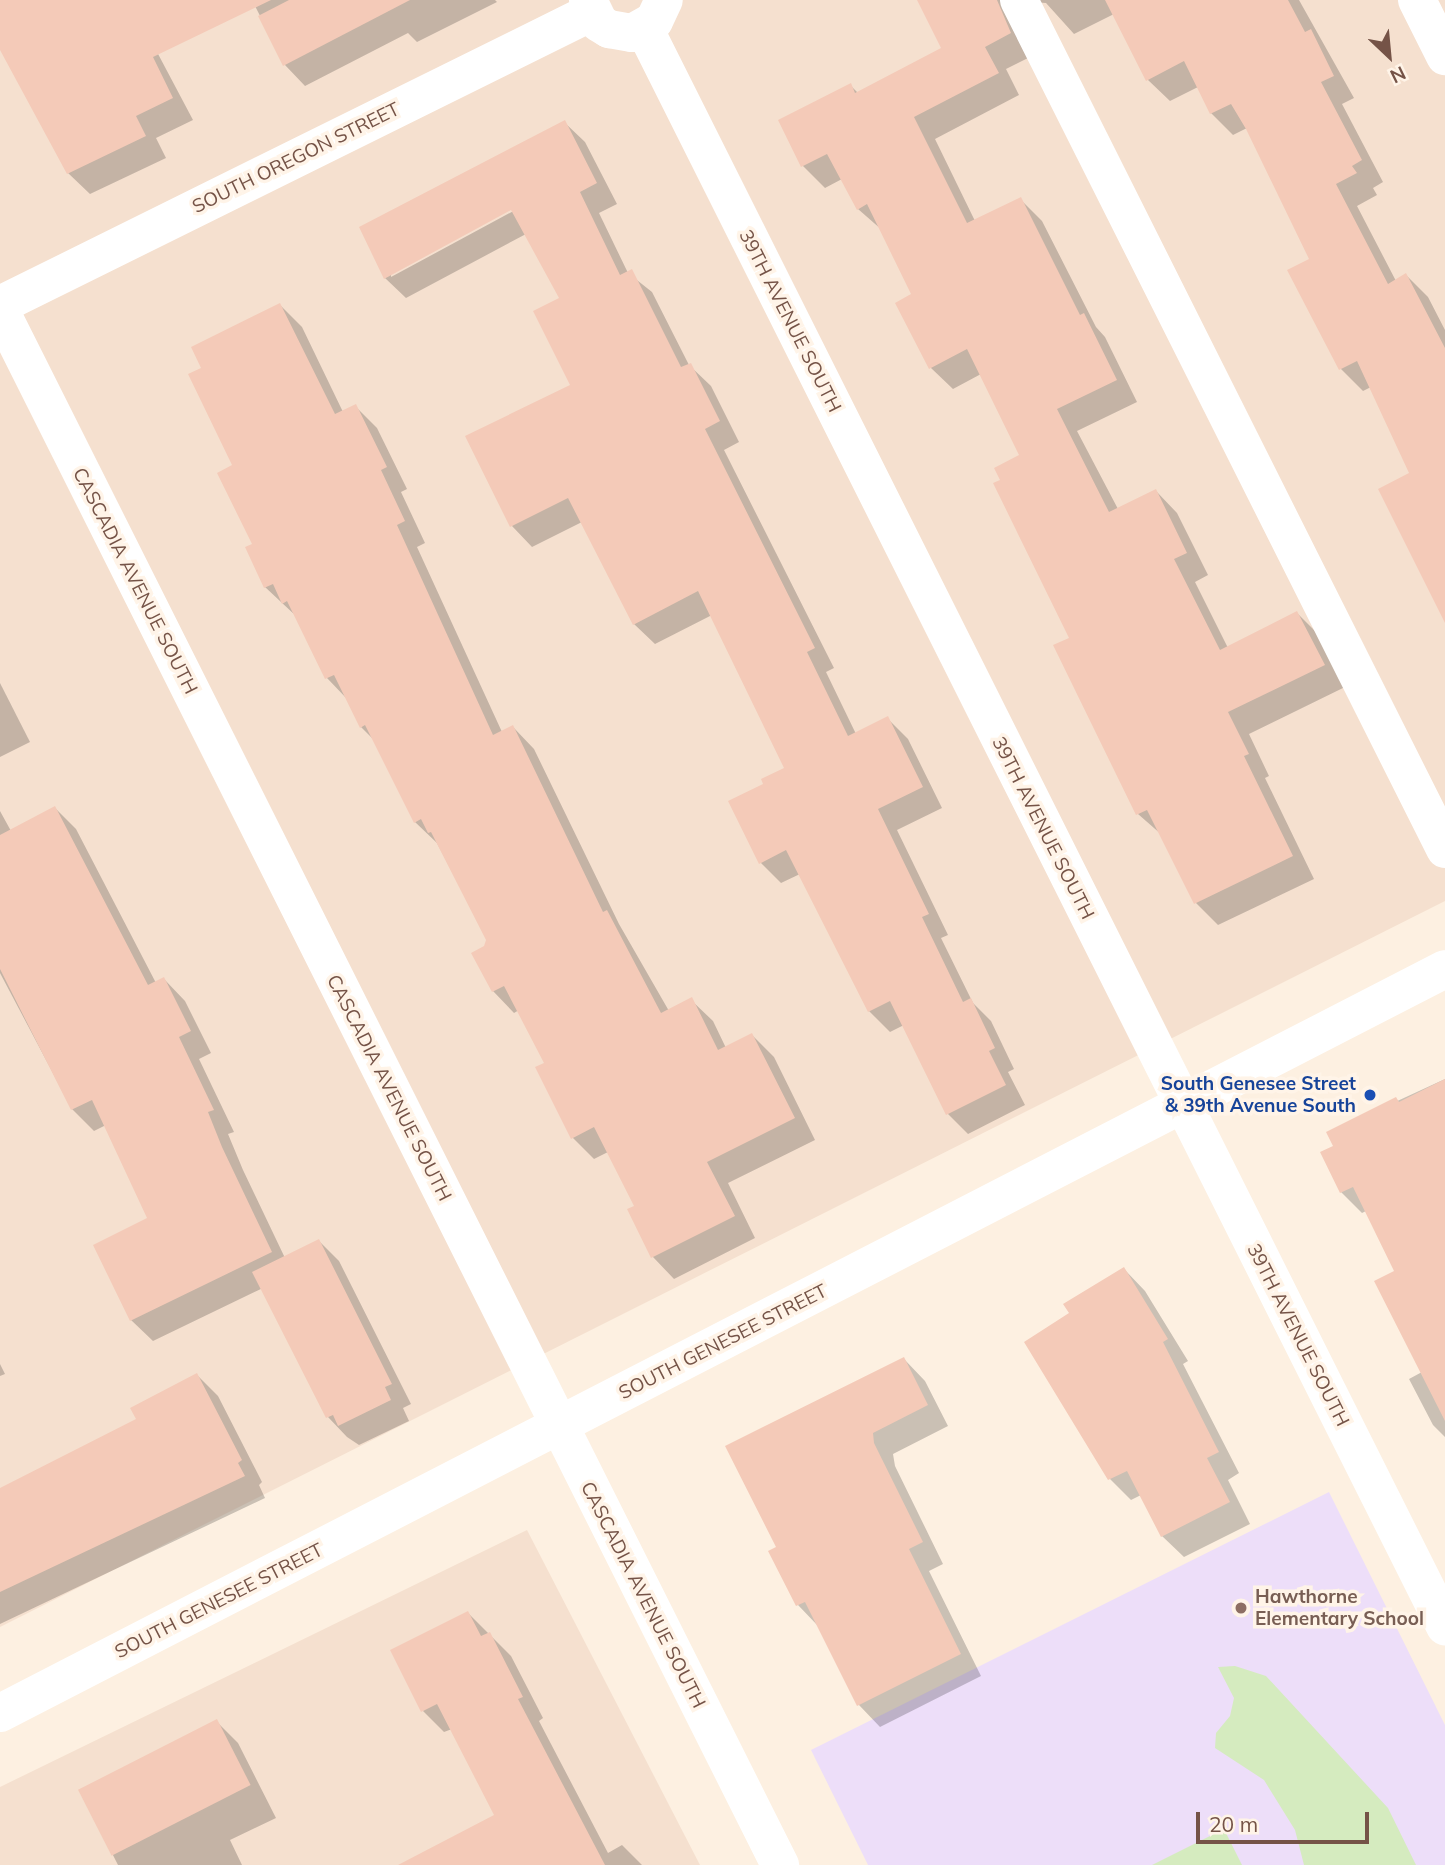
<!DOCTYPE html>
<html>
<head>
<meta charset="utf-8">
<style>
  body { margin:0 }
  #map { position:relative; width:1445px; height:1865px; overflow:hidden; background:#fdf0e1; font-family:Mulish,sans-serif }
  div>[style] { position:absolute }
  .residential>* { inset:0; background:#f5e0cf }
  .education>* { inset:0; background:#eddef9 }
  .green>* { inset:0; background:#d5ebbf }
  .shadow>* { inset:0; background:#0003 }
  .building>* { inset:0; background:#f4cab8; transform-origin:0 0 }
  .minor>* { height:38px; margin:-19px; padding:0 19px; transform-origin:19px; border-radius:19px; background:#fff }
  .dots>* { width:19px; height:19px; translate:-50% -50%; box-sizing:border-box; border:4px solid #fff4e8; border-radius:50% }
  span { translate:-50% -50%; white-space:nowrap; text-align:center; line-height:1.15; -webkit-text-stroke:7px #fff4e8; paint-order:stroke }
  .street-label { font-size:19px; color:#755347 }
  .transit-label { font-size:19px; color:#164399; font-weight:700 }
  .right { translate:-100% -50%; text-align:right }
  .education-label { font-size:19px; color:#785e54; font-weight:700 }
  .left { translate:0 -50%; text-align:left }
  .north { position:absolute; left:1354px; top:21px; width:70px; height:70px; -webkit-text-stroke:5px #fff4e8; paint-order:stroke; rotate:154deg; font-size:19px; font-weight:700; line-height:28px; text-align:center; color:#755347 }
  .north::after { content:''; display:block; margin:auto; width:24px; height:32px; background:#755347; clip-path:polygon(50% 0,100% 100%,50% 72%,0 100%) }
  .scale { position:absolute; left:1196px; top:1812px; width:173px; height:32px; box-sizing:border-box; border:4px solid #755347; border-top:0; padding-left:9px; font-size:21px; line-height:24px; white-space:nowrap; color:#755347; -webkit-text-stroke:5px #fff4e8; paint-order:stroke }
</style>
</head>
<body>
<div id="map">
  <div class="residential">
    <div style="clip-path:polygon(0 0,1445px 0,1445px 901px,0 1627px)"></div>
    <div style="clip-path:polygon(527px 1530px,700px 1865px,0 1865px,0 1787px)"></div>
  </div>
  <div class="education">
    <div style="clip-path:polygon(1329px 1492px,1445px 1725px,1445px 1865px,868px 1865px,811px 1750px)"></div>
  </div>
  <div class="green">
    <div style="clip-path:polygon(1235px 1666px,1266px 1676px,1388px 1808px,1416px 1865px,1304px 1865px,1295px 1830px,1264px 1780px,1215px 1748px,1216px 1733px,1230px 1716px,1234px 1698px,1218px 1667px)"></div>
    <div style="clip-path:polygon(1224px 1829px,1242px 1865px,1152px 1865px)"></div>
  </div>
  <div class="shadow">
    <div style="clip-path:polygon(0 0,121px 0,139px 18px,193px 120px,156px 138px,166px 158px,90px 194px,68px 173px,0 44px)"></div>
    <div style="clip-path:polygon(252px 0,495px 0,497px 2px,417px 42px,408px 33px,305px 86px,285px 65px)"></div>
    <div style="clip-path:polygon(919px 0,1299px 0,1354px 98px,1342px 104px,1383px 182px,1373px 188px,1377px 195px,1357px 206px,1396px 281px,1406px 275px,1428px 297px,1445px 330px,1445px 605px,1411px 474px,1371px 387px,1363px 391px,1341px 369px,1290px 271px,1312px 260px,1247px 128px,1233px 135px,1211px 113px,1198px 87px,1170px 101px,1148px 80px,1114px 14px,1074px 34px,1046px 3px,1031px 2px,1032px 56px,1006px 69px,1019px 95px,935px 139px,975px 221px,1020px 199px,1042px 221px,1096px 327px,1105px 337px,1137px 402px,1077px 431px,1118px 509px,1156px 491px,1177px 513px,1208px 575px,1195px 582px,1228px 648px,1297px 613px,1319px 635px,1345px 687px,1249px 734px,1269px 776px,1265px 778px,1314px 879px,1218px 925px,1196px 903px,1162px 835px,1138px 814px,1071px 638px,1003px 481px,1021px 456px,981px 374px,953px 389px,931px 368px,914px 295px,882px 230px,858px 209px,842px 179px,825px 188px,803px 166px,780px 121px,850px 85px,858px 93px,944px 49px)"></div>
    <div style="clip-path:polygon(evenodd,564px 122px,585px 142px,617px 204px,599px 213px,628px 273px,652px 292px,689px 365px,711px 386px,739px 442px,724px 450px,834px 668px,826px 672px,856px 734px,887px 718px,908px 739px,942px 808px,897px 830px,948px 935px,941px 938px,973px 1003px,991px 1021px,1014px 1069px,1008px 1072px,1025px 1105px,968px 1134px,948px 1114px,904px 1025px,890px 1032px,869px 1011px,800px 874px,781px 883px,761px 863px,766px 785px,787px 768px,712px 615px,655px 644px,634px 624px,582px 522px,532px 547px,512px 526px,572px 386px,561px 299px,526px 234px,406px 298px,385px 278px,564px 122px,518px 204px,519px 208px,391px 277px,391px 273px,518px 204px)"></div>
    <div style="clip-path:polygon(280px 305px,302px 327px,343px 412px,355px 406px,377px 428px,407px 489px,401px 492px,425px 543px,417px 547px,502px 732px,513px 727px,534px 749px,619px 924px,669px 1011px,691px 1000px,713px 1021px,726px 1048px,752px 1035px,774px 1057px,815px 1140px,728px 1183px,755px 1238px,674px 1279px,653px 1257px,629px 1210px,636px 1207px,608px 1152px,594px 1159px,573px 1138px,546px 1064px,519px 1010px,514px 1013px,493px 991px,488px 940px,437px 843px,415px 822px,374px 740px,361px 727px,348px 700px,327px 678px,296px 616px,265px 587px,235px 466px,203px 369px)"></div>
    <div style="clip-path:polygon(0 683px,30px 742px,0 757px)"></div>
    <div style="clip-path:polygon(55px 808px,76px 829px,156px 983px,164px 979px,185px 1001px,211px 1053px,199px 1059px,234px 1132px,228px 1134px,243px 1170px,285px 1258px,319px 1241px,339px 1261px,411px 1404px,403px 1408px,409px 1421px,359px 1445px,347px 1437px,328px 1417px,263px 1288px,153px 1341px,131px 1320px,150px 1219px,106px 1125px,94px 1131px,72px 1109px,0 973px,0 811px,11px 831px)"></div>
    <div style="clip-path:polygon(1445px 1079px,1445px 1437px,1433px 1425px,1409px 1379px,1422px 1372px,1396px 1272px,1366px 1211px,1362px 1213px,1341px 1192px,1335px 1147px,1328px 1133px)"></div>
    <div style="clip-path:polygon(1124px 1269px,1145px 1291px,1188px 1361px,1183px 1364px,1239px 1473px,1228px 1480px,1250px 1524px,1184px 1557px,1162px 1536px,1141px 1495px,1131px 1500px,1110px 1479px,1072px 1314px)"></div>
    <div style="clip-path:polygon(904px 1359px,925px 1381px,948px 1426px,893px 1454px,895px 1466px,943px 1564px,929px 1571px,981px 1676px,880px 1727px,859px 1705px,819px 1627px,798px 1605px,778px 1547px)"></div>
    <div style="clip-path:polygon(0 1364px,5px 1374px,0 1376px)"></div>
    <div style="clip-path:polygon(197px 1375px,218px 1396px,262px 1482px,259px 1485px,265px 1498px,0 1624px,0 1489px,138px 1419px)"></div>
    <div style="clip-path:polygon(468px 1613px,511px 1656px,543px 1718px,539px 1721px,608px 1853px,622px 1845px,642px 1865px,443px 1865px,496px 1815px,452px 1729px,444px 1732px,423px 1711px)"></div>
    <div style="clip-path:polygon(216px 1721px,238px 1743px,276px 1818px,230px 1840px,242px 1865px,118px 1865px,80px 1790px)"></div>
  </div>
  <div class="building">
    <div style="clip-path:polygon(0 0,271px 0,153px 57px,173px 98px,136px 116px,146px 136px,67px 174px,0 50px)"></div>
    <div style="clip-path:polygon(289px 0,410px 0,283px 66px,258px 16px)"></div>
    <div style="clip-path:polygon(917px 0,997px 0,1011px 33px,985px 47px,999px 73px,914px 117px,967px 223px,1021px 197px,1080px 315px,1084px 313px,1117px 380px,1057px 409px,1109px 512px,1156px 489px,1187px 553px,1174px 559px,1220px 650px,1297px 611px,1325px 665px,1228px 712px,1249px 754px,1244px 756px,1293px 856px,1194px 904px,1147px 810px,1136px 815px,1053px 645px,1069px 638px,993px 483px,1000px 480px,994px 468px,1019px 455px,967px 349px,929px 369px,895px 303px,911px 294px,867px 204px,857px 210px,827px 154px,801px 167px,778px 120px,851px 83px,855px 93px,941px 48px)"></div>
    <div style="clip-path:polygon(1105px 0,1288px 0,1305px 32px,1311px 29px,1334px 76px,1321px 82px,1362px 160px,1352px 166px,1357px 173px,1336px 184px,1388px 284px,1406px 273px,1445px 348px,1445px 623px,1378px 489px,1409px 473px,1357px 361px,1339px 370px,1287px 270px,1309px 259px,1246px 129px,1231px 104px,1210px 114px,1184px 61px,1146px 81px)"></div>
    <div style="clip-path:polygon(565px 120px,597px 183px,580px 192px,620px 275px,632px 269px,681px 367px,691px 363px,720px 421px,705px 429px,815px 648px,807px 652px,848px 736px,888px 716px,923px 787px,878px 809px,929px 914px,922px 917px,963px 1002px,971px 998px,995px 1048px,989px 1051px,1006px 1085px,946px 1115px,890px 1001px,868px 1012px,786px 850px,759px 864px,728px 801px,763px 784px,761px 779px,784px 768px,698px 591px,633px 625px,568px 498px,510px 527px,465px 436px,570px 385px,533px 311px,559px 298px,511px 210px,384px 279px,359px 227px)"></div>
    <div style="clip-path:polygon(280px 303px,335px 414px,356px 404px,387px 467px,381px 470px,405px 521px,397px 525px,493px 735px,513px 725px,603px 912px,607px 910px,661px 1013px,692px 997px,718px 1050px,752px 1033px,795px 1118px,707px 1162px,735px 1216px,651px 1258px,627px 1209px,634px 1206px,594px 1127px,571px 1139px,535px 1067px,544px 1063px,504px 986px,492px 992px,471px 953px,484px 946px,486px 940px,431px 832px,428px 833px,421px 819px,414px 823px,365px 725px,360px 728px,334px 675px,325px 679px,287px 601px,282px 604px,273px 584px,264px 588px,245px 547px,252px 544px,217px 473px,232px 465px,188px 374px,201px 368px,191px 347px)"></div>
    <div style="clip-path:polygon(55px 806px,148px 985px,164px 977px,191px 1031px,179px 1037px,214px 1110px,208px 1112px,222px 1147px,272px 1252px,130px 1321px,93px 1245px,147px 1218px,92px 1100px,71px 1110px,0 969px,0 835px)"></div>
    <div style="clip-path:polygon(1445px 1079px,1445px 1421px,1374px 1281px,1394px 1271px,1353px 1187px,1340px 1193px,1320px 1152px,1333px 1146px,1326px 1132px,1396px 1097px,1399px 1102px)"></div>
    <div style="clip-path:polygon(319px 1239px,392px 1384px,385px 1387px,391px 1400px,338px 1426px,333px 1415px,326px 1418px,252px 1272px)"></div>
    <div style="clip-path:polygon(1124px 1267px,1168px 1339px,1163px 1342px,1219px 1452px,1207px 1458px,1230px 1502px,1161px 1537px,1127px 1471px,1108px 1480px,1024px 1342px,1069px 1313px,1063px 1304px)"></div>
    <div style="clip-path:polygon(904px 1357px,928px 1405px,873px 1433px,874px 1443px,923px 1542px,909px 1549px,961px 1654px,857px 1706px,805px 1602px,796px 1606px,768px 1551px,776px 1547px,725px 1446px)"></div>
    <div style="clip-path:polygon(197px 1373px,242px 1460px,238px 1463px,245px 1476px,0 1592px,0 1488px,136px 1419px,130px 1408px)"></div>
    <div style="clip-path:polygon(468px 1611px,481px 1636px,490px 1632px,523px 1697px,518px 1699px,605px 1865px,398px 1865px,494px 1815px,437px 1704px,421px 1712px,390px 1650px)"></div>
    <div style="left:217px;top:1719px;width:74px;height:156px;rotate:63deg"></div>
  </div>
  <div class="minor">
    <div style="left:588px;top:0;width:25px;rotate:64deg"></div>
    <div style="left:599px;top:23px;width:12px;rotate:31deg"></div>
    <div style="left:609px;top:29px;width:23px;rotate:10deg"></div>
    <div style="left:632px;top:33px;width:25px;rotate:-29deg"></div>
    <div style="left:654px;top:21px;width:23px;rotate:-65deg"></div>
    <div style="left:1019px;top:0;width:950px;rotate:63.35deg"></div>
    <div style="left:1417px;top:0;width:63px;rotate:63.4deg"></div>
    <div style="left:644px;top:28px;width:1788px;rotate:63.38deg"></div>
    <div style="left:0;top:305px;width:661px;rotate:-26.33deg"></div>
    <div style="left:0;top:310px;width:1740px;rotate:63.36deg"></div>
    <div style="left:0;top:1713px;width:1625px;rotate:-27.24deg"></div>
  </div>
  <div class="dots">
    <div style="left:1370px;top:1095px;background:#1a4fb4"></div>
    <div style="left:1241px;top:1608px;background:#8d6e63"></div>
  </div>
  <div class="street-label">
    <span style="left:296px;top:158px;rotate:-26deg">SOUTH OREGON STREET</span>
    <span style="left:790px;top:321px;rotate:63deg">39TH AVENUE SOUTH</span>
    <span style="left:135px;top:581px;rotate:63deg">CASCADIA AVENUE SOUTH</span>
    <span style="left:1043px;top:828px;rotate:63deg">39TH AVENUE SOUTH</span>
    <span style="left:389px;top:1088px;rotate:63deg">CASCADIA AVENUE SOUTH</span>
    <span style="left:1298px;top:1335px;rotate:63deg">39TH AVENUE SOUTH</span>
    <span style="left:723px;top:1342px;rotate:-27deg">SOUTH GENESEE STREET</span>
    <span style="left:643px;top:1595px;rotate:63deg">CASCADIA AVENUE SOUTH</span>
    <span style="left:219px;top:1601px;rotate:-27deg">SOUTH GENESEE STREET</span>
  </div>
  <div class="transit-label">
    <span class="right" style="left:1356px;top:1095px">South Genesee Street<br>&amp; 39th Avenue South</span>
  </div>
  <div class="education-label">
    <span class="left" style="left:1255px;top:1608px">Hawthorne<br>Elementary School</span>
  </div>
  <div class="north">N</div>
  <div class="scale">20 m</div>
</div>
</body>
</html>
